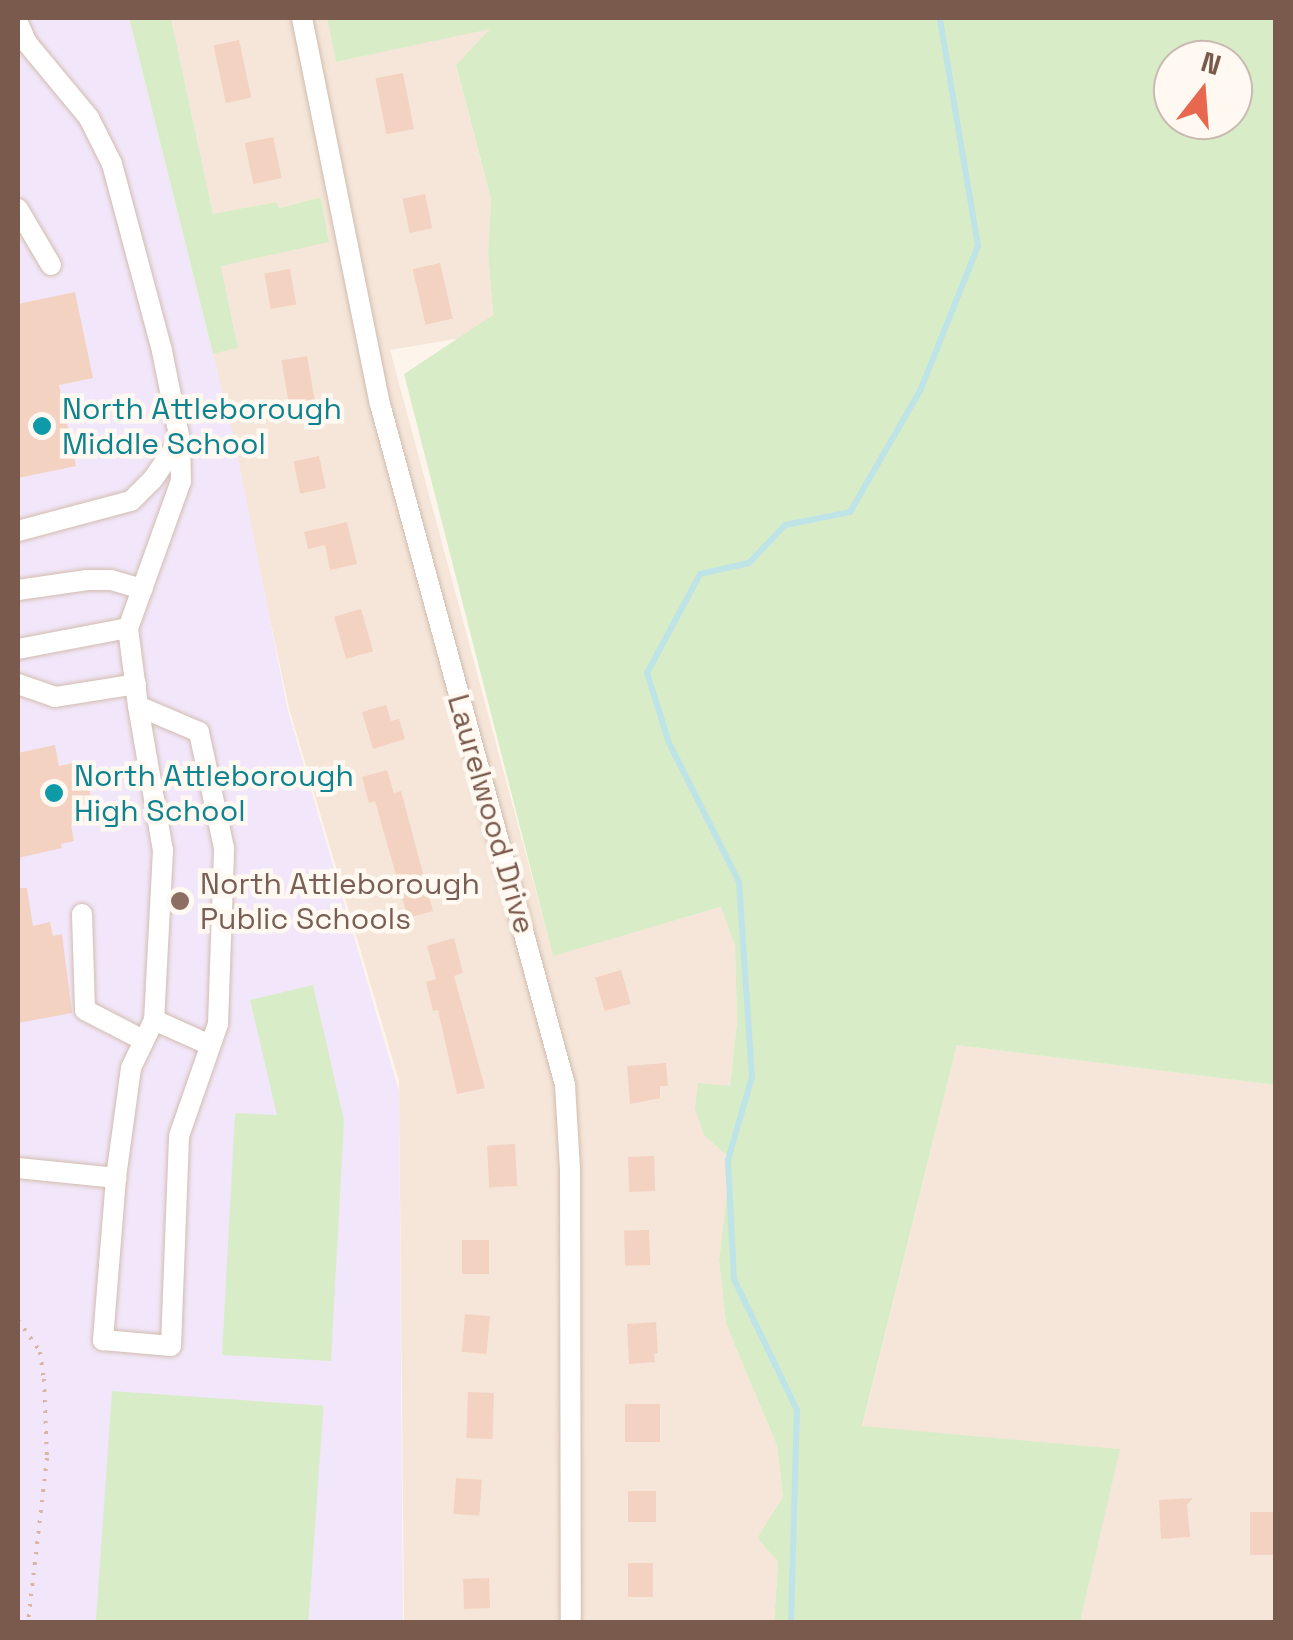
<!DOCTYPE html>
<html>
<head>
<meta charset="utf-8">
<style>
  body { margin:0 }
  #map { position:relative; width:1293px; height:1640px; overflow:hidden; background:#fdf5eb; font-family:"Space Grotesk",sans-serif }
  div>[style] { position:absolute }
  .residential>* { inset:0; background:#f5e6d9 }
  .education>* { inset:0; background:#f2e7fa }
  .green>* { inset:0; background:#d9ecc8; transform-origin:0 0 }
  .stream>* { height:6px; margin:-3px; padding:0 3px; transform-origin:3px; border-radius:3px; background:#bee4e8 }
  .building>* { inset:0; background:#f3d2c2; transform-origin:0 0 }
  .path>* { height:4px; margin-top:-2px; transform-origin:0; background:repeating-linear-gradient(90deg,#d9b5a4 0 2.5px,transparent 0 10.5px) }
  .roads { filter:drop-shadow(0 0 2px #d1bcaf) drop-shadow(0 0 2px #d1bcaf) }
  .minor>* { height:20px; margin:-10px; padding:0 10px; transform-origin:10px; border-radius:10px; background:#fff }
  .dots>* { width:28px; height:28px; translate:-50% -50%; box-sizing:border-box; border:5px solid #fff9f2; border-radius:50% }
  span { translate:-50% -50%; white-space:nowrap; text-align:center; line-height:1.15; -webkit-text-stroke:9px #fff9f2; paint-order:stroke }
  .culture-label { font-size:30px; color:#0d838f }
  .left { translate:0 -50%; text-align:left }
  .street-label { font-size:30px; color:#7a5a4c }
  .education-label { font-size:30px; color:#785e54 }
  .frame { position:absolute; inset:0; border:20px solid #7a5a4c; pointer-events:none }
  .north { position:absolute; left:1153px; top:40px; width:100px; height:100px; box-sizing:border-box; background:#fff9f2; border:2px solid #cab9b0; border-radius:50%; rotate:17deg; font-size:28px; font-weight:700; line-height:40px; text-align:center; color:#7a5a4c }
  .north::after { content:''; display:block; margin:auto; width:35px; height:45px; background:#e8674f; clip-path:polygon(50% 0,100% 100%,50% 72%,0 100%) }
</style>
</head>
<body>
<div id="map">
  <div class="residential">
    <div style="clip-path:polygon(171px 18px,327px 18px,336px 62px,491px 28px,456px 66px,491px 199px,488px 253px,493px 315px,461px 338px,390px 350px,553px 955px,722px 907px,735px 946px,737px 1022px,730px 1086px,704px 1135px,731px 1158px,719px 1260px,726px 1324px,777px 1446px,783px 1497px,757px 1538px,778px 1562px,774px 1622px,404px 1622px,399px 1081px,289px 708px,213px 354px,238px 348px,221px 266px,329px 241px,321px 197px,278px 208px,275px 202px,213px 215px)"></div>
    <div style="clip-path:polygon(957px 1045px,1275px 1085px,1275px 1622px,1080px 1622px,1119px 1449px,862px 1427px)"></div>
  </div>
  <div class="education">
    <div style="clip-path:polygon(18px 18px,129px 18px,234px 438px,288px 711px,399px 1091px,403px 1622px,18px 1622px)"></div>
  </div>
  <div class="green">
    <div style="clip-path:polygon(129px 18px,171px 18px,213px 214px,276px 202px,279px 208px,321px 197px,329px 242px,221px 266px,238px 348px,213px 354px)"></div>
    <div style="clip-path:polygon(evenodd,327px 18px,1275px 18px,1275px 1085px,957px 1045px,862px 1426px,1120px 1449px,1080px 1622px,774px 1622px,778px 1562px,757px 1538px,783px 1497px,777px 1446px,726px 1324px,719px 1260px,731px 1159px,704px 1135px,695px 1109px,698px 1083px,730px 1086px,737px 1022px,735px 946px,721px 907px,553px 956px,404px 374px,493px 315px,488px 253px,491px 199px,456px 65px,490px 29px,336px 62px,327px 18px,1233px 60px,1233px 120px,1173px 120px,1173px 60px,1233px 60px)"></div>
    <div style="clip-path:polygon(313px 985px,344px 1120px,331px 1361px,222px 1355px,235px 1113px,277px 1115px,250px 1000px)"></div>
    <div style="left:112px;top:1391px;width:212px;height:231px;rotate:4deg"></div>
  </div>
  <div class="stream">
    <div style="left:791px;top:1622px;width:212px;rotate:-88.4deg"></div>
    <div style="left:797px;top:1410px;width:145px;rotate:-115.7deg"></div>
    <div style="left:734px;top:1279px;width:119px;rotate:-92.9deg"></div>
    <div style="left:728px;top:1160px;width:86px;rotate:-73.9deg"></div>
    <div style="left:752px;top:1077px;width:195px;rotate:-93.8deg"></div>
    <div style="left:739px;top:882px;width:156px;rotate:-116.7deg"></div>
    <div style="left:669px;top:743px;width:73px;rotate:-107.4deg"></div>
    <div style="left:647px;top:673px;width:112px;rotate:-61.8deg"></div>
    <div style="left:700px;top:574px;width:50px;rotate:-12.7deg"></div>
    <div style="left:749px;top:563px;width:52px;rotate:-46.5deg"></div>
    <div style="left:785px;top:525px;width:66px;rotate:-11.3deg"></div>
    <div style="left:850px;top:512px;width:140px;rotate:-60deg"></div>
    <div style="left:920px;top:391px;width:156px;rotate:-68.2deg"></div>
    <div style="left:978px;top:246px;width:231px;rotate:-99.5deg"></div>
  </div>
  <div class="building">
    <div style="left:239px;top:40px;width:59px;height:26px;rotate:78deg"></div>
    <div style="left:403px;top:73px;width:57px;height:28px;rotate:79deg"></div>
    <div style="left:273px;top:137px;width:42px;height:29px;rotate:78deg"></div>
    <div style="left:425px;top:194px;width:35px;height:23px;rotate:78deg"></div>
    <div style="left:440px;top:263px;width:57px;height:28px;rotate:77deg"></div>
    <div style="left:290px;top:269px;width:36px;height:26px;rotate:80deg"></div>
    <div style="clip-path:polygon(75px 292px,93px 378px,59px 385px,76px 466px,18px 478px,18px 304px)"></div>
    <div style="left:307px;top:356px;width:46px;height:26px;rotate:80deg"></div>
    <div style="left:319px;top:456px;width:33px;height:26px;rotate:78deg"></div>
    <div style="clip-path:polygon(347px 522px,357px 564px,330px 570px,325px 545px,308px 549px,304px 532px)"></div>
    <div style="left:361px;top:609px;width:44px;height:28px;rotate:74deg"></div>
    <div style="clip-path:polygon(386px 705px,391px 721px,399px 719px,405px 739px,373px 749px,362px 712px)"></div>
    <div style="clip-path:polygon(55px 745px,59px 766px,83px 761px,96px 819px,71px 825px,74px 841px,61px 844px,62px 848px,18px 858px,18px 753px)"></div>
    <div style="clip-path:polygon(387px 770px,394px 793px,401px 791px,433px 911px,408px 918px,375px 801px,369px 803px,362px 777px)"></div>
    <div style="clip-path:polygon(18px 888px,27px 888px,33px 926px,50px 922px,53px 936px,62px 934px,72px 1013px,18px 1023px)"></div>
    <div style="clip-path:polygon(454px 938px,463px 973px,454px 976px,485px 1088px,457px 1094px,438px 1010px,433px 1011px,426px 982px,436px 979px,427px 946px)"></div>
    <div style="left:621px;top:970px;width:35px;height:27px;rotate:74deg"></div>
    <div style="clip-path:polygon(666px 1063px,668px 1086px,660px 1086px,660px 1098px,630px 1104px,627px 1066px)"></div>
    <div style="left:515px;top:1144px;width:42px;height:28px;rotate:87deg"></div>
    <div style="left:654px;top:1156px;width:35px;height:26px;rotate:88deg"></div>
    <div style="left:649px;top:1230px;width:35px;height:25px;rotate:88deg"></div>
    <div style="left:462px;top:1240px;width:27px;height:34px"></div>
    <div style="left:465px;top:1314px;width:25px;height:38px;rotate:5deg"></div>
    <div style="clip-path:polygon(656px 1322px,658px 1353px,654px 1354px,655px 1362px,629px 1364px,627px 1324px)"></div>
    <div style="left:468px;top:1392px;width:26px;height:46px;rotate:2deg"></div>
    <div style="left:625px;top:1404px;width:35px;height:38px"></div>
    <div style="left:456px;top:1478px;width:26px;height:36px;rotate:4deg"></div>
    <div style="left:628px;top:1491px;width:28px;height:31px"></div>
    <div style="clip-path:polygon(1193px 1498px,1187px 1505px,1190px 1537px,1161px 1539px,1159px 1500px)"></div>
    <div style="left:1276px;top:1512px;width:43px;height:26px;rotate:90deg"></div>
    <div style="left:628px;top:1563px;width:25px;height:34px"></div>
    <div style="left:489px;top:1578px;width:30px;height:26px;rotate:88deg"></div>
  </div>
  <div class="path">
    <div style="left:18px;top:1320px;width:39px;rotate:55deg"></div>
    <div style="left:40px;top:1352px;width:27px;rotate:82deg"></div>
    <div style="left:44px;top:1379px;width:79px;rotate:87.8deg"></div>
    <div style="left:47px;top:1458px;width:165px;rotate:96.6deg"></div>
  </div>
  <div class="roads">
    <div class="minor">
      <div style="left:302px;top:18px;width:394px;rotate:78.6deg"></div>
      <div style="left:380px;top:404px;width:706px;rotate:74.8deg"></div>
      <div style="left:565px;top:1085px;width:85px;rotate:86.6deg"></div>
      <div style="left:570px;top:1170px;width:452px;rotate:89.9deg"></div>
      <div style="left:18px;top:23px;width:22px;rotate:66deg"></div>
      <div style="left:27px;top:43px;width:97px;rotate:50.4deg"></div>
      <div style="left:89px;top:118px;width:51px;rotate:63.4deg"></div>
      <div style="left:112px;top:164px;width:194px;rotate:75deg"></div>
      <div style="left:162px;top:351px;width:91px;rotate:78.6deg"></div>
      <div style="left:180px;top:440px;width:41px;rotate:88.6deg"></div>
      <div style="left:181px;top:481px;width:156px;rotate:109.8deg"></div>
      <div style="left:128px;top:628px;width:79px;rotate:82.7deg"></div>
      <div style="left:138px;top:706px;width:146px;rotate:80.2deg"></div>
      <div style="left:163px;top:850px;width:170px;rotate:93deg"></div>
      <div style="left:154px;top:1020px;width:53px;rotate:115.6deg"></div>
      <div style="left:131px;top:1068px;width:111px;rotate:97.8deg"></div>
      <div style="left:116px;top:1178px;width:163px;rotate:94.6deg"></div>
      <div style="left:103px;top:1340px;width:68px;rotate:5deg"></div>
      <div style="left:171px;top:1346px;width:210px;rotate:-87.8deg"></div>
      <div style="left:179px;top:1136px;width:119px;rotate:-70.8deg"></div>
      <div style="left:218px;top:1024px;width:176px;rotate:-88deg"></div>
      <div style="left:224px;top:848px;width:119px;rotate:-102.2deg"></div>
      <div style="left:199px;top:732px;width:66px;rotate:-156.9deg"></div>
      <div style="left:18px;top:209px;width:65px;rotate:59.5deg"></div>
      <div style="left:18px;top:531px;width:117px;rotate:-14.9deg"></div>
      <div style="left:131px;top:501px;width:31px;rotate:-45deg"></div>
      <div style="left:153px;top:479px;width:47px;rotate:-55.3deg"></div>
      <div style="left:18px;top:590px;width:70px;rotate:-8.2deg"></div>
      <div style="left:87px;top:580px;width:24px"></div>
      <div style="left:111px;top:580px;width:33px;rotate:16deg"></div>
      <div style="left:18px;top:649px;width:112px;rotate:-10.8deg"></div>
      <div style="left:18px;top:684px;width:39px;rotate:19deg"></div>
      <div style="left:55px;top:697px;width:82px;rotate:-9.1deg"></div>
      <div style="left:82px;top:914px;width:96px;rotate:88.2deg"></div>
      <div style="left:85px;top:1010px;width:65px;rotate:27.3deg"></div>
      <div style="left:154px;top:1020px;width:61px;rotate:24.1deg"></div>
      <div style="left:18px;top:1168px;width:99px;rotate:5.8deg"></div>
    </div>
  </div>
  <div class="dots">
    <div style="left:42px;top:426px;background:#0f9aa8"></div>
    <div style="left:54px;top:793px;background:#0f9aa8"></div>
    <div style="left:180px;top:901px;background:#8d6e63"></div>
  </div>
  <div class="culture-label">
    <span class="left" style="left:62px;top:426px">North Attleborough<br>Middle School</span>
    <span class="left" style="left:74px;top:793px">North Attleborough<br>High School</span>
  </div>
  <div class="street-label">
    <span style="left:491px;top:814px;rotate:74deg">Laurelwood Drive</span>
  </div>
  <div class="education-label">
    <span class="left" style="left:200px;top:901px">North Attleborough<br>Public Schools</span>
  </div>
  <div class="frame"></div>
  <div class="north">N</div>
</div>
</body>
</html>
